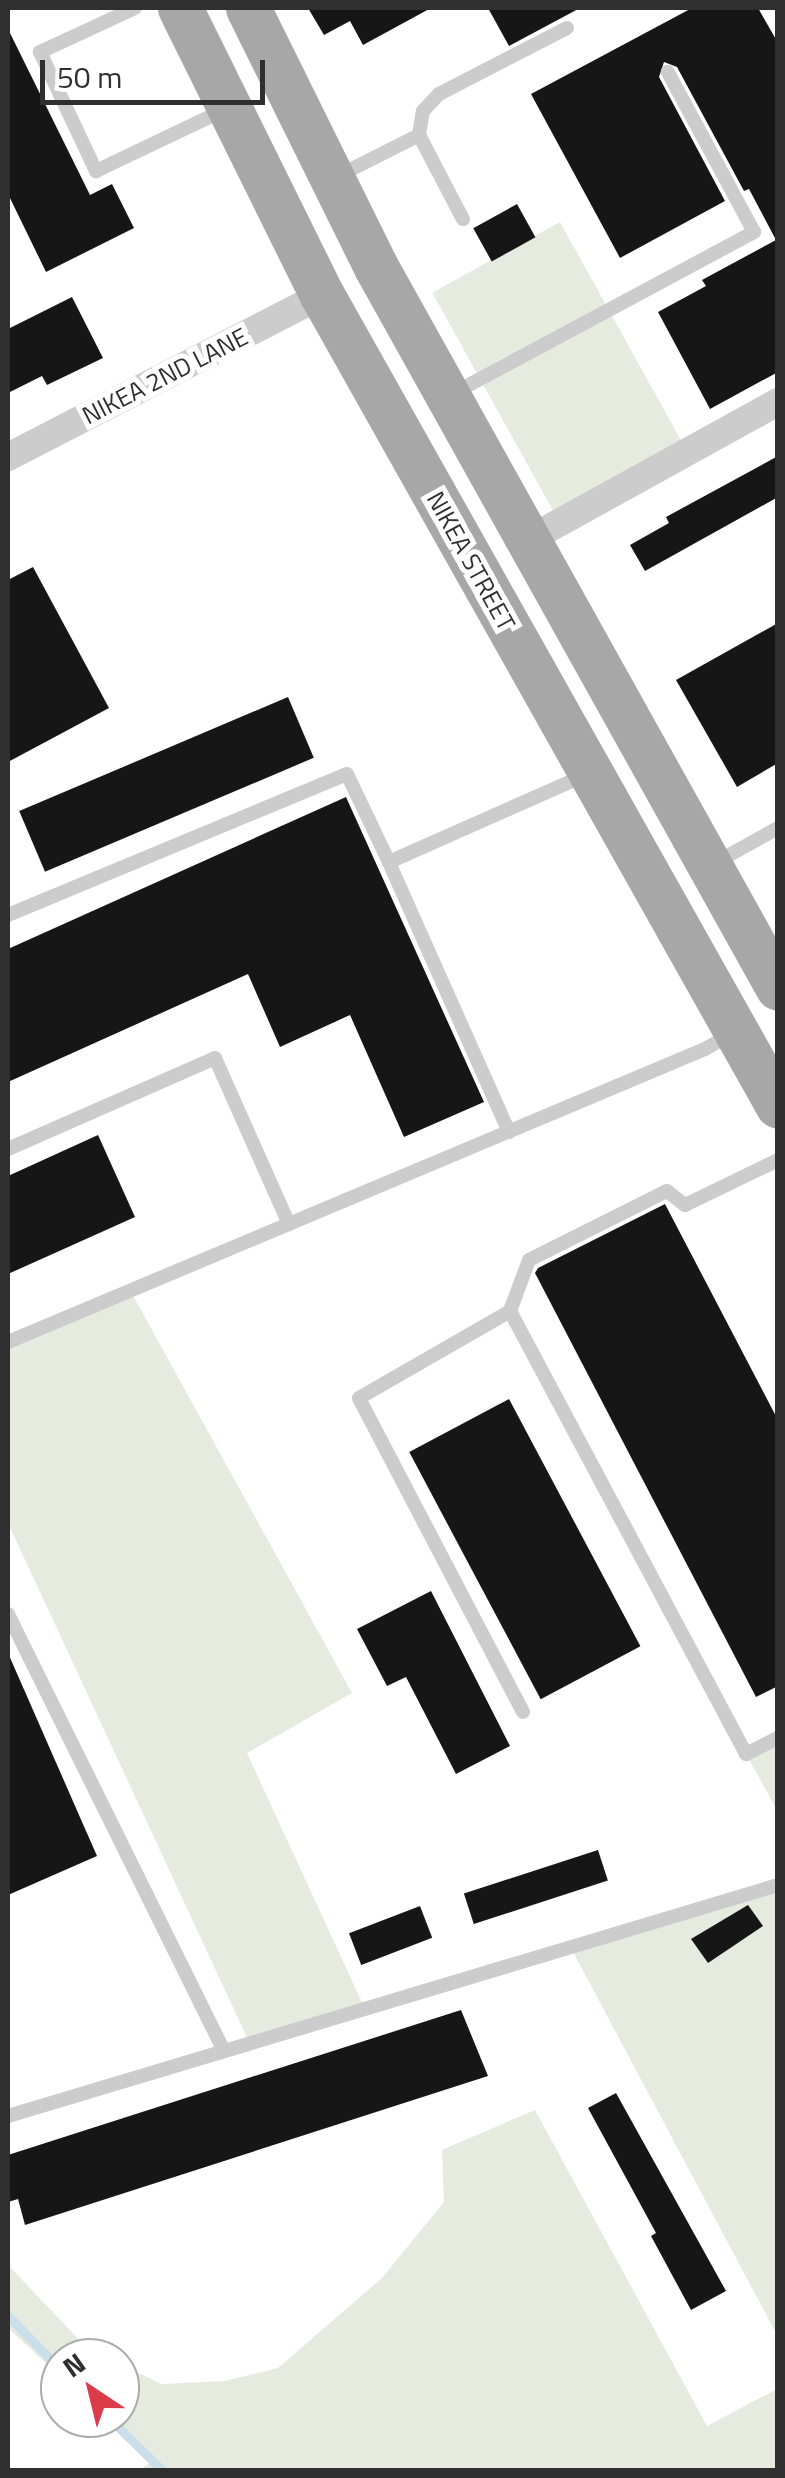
<!DOCTYPE html>
<html>
<head>
<meta charset="utf-8">
<style>
  body { margin:0 }
  #map { position:relative; width:785px; height:2478px; overflow:hidden; background:#fff; font-family:"Titillium Web",sans-serif }
  div>[style] { position:absolute }
  .green>* { inset:0; background:#e5ebde; transform-origin:0 0 }
  .stream>* { height:9px; margin:-4.5px; padding:0 4.5px; transform-origin:4.5px; border-radius:4.5px; background:#cbdfea }
  .building>* { inset:0; background:#161616; transform-origin:0 0 }
  .lane>* { height:14px; margin:-7px; padding:0 7px; transform-origin:7px; border-radius:7px; background:#ccc }
  .street>* { height:28px; margin:-14px; padding:0 14px; transform-origin:14px; border-radius:14px; background:#ccc }
  .primary>* { height:45px; margin:-22.5px; padding:0 22.5px; transform-origin:22.5px; border-radius:22.5px; background:#a7a7a7 }
  span { translate:-50% -50%; white-space:nowrap; text-align:center; line-height:1.15; -webkit-text-stroke:10px #fff; paint-order:stroke }
  .street-label { font-size:25px; color:#2f2f2f }
  .frame { position:absolute; inset:0; border:10px solid #2f2f2f; pointer-events:none }
  .north { position:absolute; left:40px; top:2338px; width:100px; height:100px; box-sizing:border-box; background:#fff; border:2px solid #acacac; border-radius:50%; rotate:325deg; font-size:28px; font-weight:700; line-height:40px; text-align:center; color:#2f2f2f }
  .north::after { content:''; display:block; margin:auto; width:35px; height:45px; background:#db3c4a; clip-path:polygon(50% 0,100% 100%,50% 72%,0 100%) }
  .scale { position:absolute; left:40px; top:60px; width:225px; height:45px; box-sizing:border-box; border:5px solid #2f2f2f; border-top:0; padding-left:12px; font-size:30px; line-height:35px; white-space:nowrap; color:#2f2f2f; -webkit-text-stroke:8px #fff; paint-order:stroke }
</style>
</head>
<body>
<div id="map">
  <div class="green">
    <div style="left:560px;top:222px;width:252px;height:146px;rotate:61deg"></div>
    <div style="clip-path:polygon(130px 1290px,352px 1693px,247px 1753px,365px 2009px,250px 2044px,8px 1523px,8px 1342px)"></div>
    <div style="clip-path:polygon(777px 1738px,777px 1810px,746px 1754px)"></div>
    <div style="clip-path:polygon(777px 1885px,777px 2335px,571px 1948px)"></div>
    <div style="clip-path:polygon(535px 2110px,707px 2426px,777px 2389px,777px 2470px,140px 2470px,152px 2461px,105px 2418px,120px 2418px,120px 2364px,161px 2384px,225px 2381px,278px 2368px,382px 2278px,444px 2202px,442px 2150px)"></div>
    <div style="clip-path:polygon(8px 2265px,85px 2346px,109px 2358px,60px 2358px,60px 2376px,8px 2328px)"></div>
  </div>
  <div class="stream">
    <div style="left:8px;top:2316px;width:74px;rotate:45.5deg"></div>
    <div style="left:109px;top:2418px;width:74px;rotate:44.5deg"></div>
  </div>
  <div class="building">
    <div style="clip-path:polygon(308px 8px,431px 8px,363px 45px,350px 21px,324px 35px)"></div>
    <div style="clip-path:polygon(488px 8px,580px 8px,509px 46px)"></div>
    <div style="clip-path:polygon(692px 8px,758px 8px,778px 43px,778px 372px,710px 409px,658px 312px,706px 286px,702px 280px,776px 240px,749px 189px,744px 191px,677px 67px,664px 62px,659px 77px,725px 201px,620px 258px,531px 94px)"></div>
    <div style="clip-path:polygon(8px 29px,90px 195px,112px 184px,134px 228px,46px 272px,8px 194px)"></div>
    <div style="left:517px;top:204px;width:38px;height:50px;rotate:61deg"></div>
    <div style="clip-path:polygon(72px 297px,103px 358px,47px 385px,42px 376px,8px 393px,8px 329px)"></div>
    <div style="clip-path:polygon(778px 456px,778px 497px,645px 571px,630px 545px,669px 523px,666px 517px)"></div>
    <div style="clip-path:polygon(33px 567px,109px 708px,8px 762px,8px 580px)"></div>
    <div style="clip-path:polygon(778px 623px,778px 763px,737px 787px,676px 680px)"></div>
    <div style="left:288px;top:697px;width:66px;height:292px;rotate:67deg"></div>
    <div style="clip-path:polygon(346px 797px,484px 1102px,404px 1137px,350px 1015px,280px 1047px,248px 974px,8px 1082px,8px 949px)"></div>
    <div style="clip-path:polygon(98px 1135px,135px 1217px,8px 1274px,8px 1176px)"></div>
    <div style="clip-path:polygon(665px 1204px,778px 1420px,778px 1686px,756px 1697px,535px 1273px,538px 1268px)"></div>
    <div style="left:509px;top:1399px;width:280px;height:113px;rotate:62deg"></div>
    <div style="clip-path:polygon(431px 1591px,510px 1746px,456px 1774px,406px 1677px,387px 1686px,357px 1629px)"></div>
    <div style="clip-path:polygon(8px 1653px,97px 1856px,8px 1895px)"></div>
    <div style="left:598px;top:1850px;width:32px;height:141px;rotate:72deg"></div>
    <div style="clip-path:polygon(748px 1905px,763px 1926px,708px 1963px,691px 1939px)"></div>
    <div style="left:420px;top:1906px;width:34px;height:76px;rotate:69deg"></div>
    <div style="clip-path:polygon(461px 2010px,488px 2076px,25px 2225px,18px 2199px,8px 2202px,8px 2155px)"></div>
    <div style="clip-path:polygon(616px 2093px,726px 2291px,691px 2310px,651px 2236px,656px 2233px,588px 2108px)"></div>
  </div>
  <div class="lane">
    <div style="left:135px;top:8px;width:105px;rotate:155.1deg"></div>
    <div style="left:40px;top:52px;width:132px;rotate:64.8deg"></div>
    <div style="left:96px;top:171px;width:142px;rotate:-25.5deg"></div>
    <div style="left:419px;top:135px;width:95px;rotate:62.4deg"></div>
    <div style="left:338px;top:176px;width:91px;rotate:-26.8deg"></div>
    <div style="left:419px;top:135px;width:24px;rotate:-81deg"></div>
    <div style="left:423px;top:111px;width:23px;rotate:-47deg"></div>
    <div style="left:439px;top:94px;width:144px;rotate:-27.3deg"></div>
    <div style="left:452px;top:394px;width:343px;rotate:-28.2deg"></div>
    <div style="left:754px;top:232px;width:182px;rotate:-118.3deg"></div>
    <div style="left:713px;top:864px;width:74px;rotate:-29deg"></div>
    <div style="left:8px;top:915px;width:367px;rotate:-22.6deg"></div>
    <div style="left:347px;top:774px;width:98px;rotate:64.5deg"></div>
    <div style="left:509px;top:1132px;width:295px;rotate:-114deg"></div>
    <div style="left:389px;top:862px;width:214px;rotate:-23.9deg"></div>
    <div style="left:8px;top:1149px;width:226px;rotate:-23.7deg"></div>
    <div style="left:215px;top:1058px;width:182px;rotate:66deg"></div>
    <div style="left:510px;top:1311px;width:502px;rotate:61.95deg"></div>
    <div style="left:746px;top:1754px;width:36px;rotate:-27deg"></div>
    <div style="left:8px;top:1342px;width:756px;rotate:-22.8deg"></div>
    <div style="left:705px;top:1049px;width:30px;rotate:-30deg"></div>
    <div style="left:8px;top:1614px;width:487px;rotate:63.7deg"></div>
    <div style="left:523px;top:1712px;width:354px;rotate:-117.6deg"></div>
    <div style="left:359px;top:1398px;width:174px;rotate:-29.9deg"></div>
    <div style="left:510px;top:1311px;width:54px;rotate:-69.6deg"></div>
    <div style="left:529px;top:1260px;width:154px;rotate:-26.6deg"></div>
    <div style="left:667px;top:1191px;width:23px;rotate:38deg"></div>
    <div style="left:685px;top:1205px;width:103px;rotate:-25.8deg"></div>
    <div style="left:8px;top:2116px;width:804px;rotate:-16.7deg"></div>
  </div>
  <div class="street">
    <div style="left:8px;top:457px;width:353px;rotate:-27.3deg"></div>
    <div style="left:526px;top:541px;width:288px;rotate:-28.9deg"></div>
  </div>
  <div class="primary">
    <div style="left:180px;top:8px;width:320px;rotate:63.7deg"></div>
    <div style="left:322px;top:295px;width:930px;rotate:60.65deg"></div>
    <div style="left:248px;top:8px;width:289px;rotate:63.7deg"></div>
    <div style="left:376px;top:267px;width:825px;rotate:60.86deg"></div>
  </div>
  <div class="street-label">
    <span style="left:165px;top:376px;rotate:-27deg">NIKEA 2ND LANE</span>
    <span style="left:471px;top:561px;rotate:61deg">NIKEA STREET</span>
  </div>
  <div class="frame"></div>
  <div class="north">N</div>
  <div class="scale">50 m</div>
</div>
</body>
</html>
